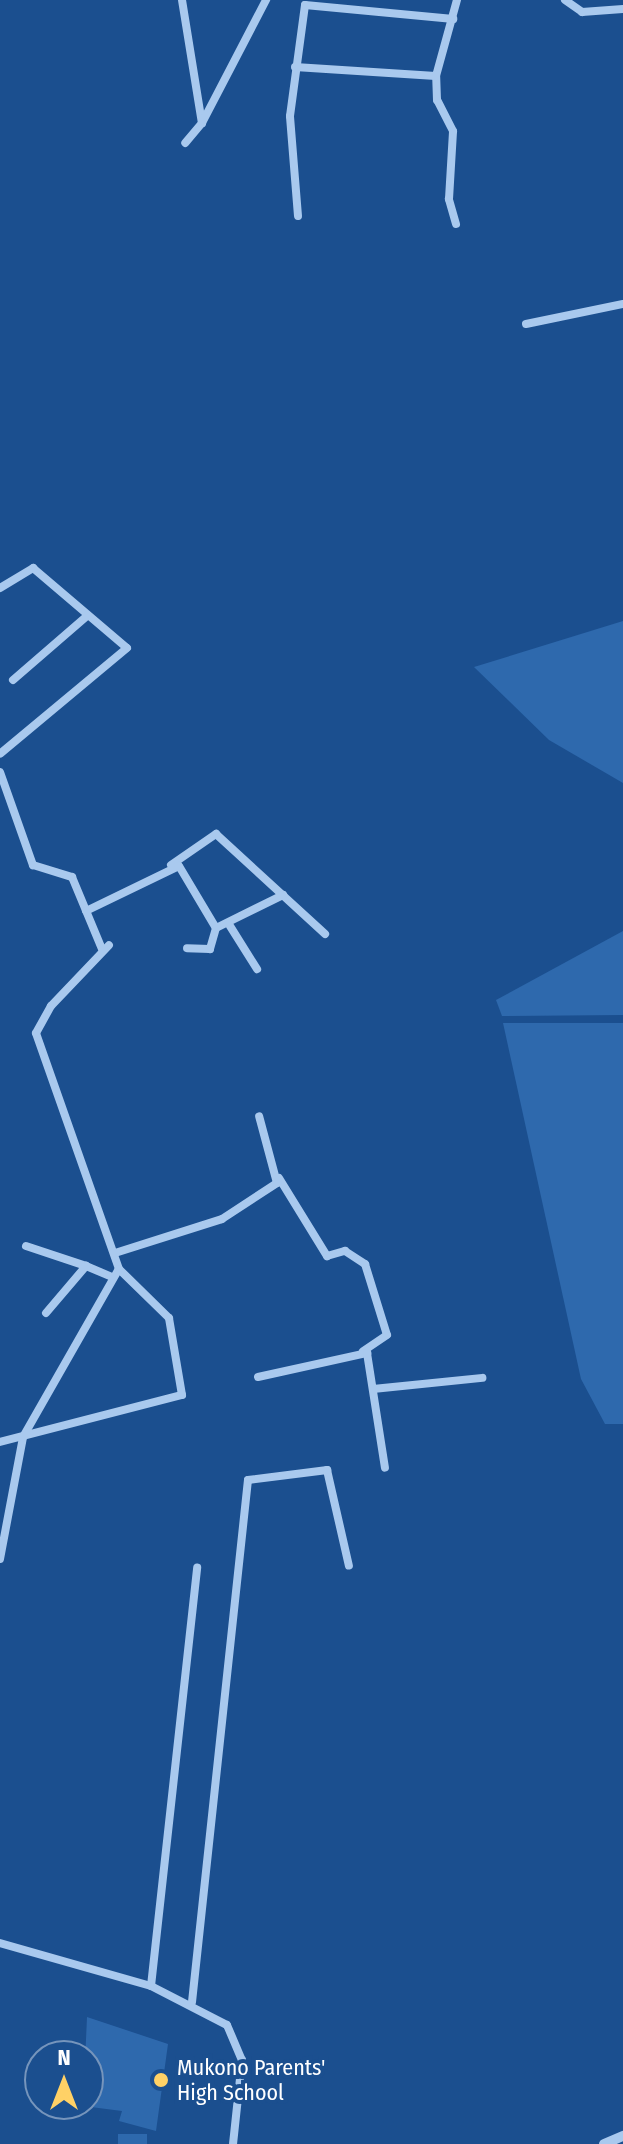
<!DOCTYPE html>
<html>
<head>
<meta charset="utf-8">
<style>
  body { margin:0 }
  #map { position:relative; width:623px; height:2144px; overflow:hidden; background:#1b4f8f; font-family:"Fira Sans Condensed",sans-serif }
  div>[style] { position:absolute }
  .green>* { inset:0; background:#2e69ad; transform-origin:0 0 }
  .minor>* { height:8px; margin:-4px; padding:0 4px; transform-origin:4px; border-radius:4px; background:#a9c9ee }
  .tertiary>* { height:10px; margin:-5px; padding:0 5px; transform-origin:5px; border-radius:5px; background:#a9c9ee }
  .dots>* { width:22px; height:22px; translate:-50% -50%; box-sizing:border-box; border:4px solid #1b4f8f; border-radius:50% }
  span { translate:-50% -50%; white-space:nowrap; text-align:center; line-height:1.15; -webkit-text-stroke:8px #1b4f8f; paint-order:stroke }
  .poi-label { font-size:22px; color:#fff }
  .left { translate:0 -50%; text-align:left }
  .north { position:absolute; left:24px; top:2040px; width:80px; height:80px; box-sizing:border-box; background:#1b4f8f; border:2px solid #7695bc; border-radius:50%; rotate:0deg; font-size:22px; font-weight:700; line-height:32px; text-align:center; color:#fff }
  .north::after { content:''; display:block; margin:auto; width:28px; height:36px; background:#ffd166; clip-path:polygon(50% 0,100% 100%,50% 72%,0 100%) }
</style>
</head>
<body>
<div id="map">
  <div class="green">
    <div style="clip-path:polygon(623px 621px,623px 783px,549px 740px,474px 667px)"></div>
    <div style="clip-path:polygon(623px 931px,623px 1015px,502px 1016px,496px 1000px)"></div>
    <div style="clip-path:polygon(503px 1023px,623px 1023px,623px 1424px,605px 1424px,581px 1379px)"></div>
    <div style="clip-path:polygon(87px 2017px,168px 2044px,156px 2131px,119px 2121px,122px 2111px,83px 2106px)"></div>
    <div style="left:118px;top:2134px;width:29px;height:10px"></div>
  </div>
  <div class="minor">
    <div style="left:182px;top:0;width:125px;rotate:80.8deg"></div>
    <div style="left:202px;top:123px;width:26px;rotate:130deg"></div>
    <div style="left:565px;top:0;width:21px;rotate:35deg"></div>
    <div style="left:582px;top:12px;width:41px;rotate:-4.2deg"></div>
    <div style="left:295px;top:67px;width:141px;rotate:3.7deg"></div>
    <div style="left:202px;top:123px;width:139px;rotate:-62.5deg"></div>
    <div style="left:298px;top:216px;width:100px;rotate:-94.6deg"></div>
    <div style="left:290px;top:116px;width:112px;rotate:-82.3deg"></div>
    <div style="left:305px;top:5px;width:149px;rotate:5.4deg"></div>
    <div style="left:456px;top:224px;width:26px;rotate:-106deg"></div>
    <div style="left:449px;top:199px;width:68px;rotate:-86.6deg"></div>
    <div style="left:453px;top:131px;width:35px;rotate:-117deg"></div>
    <div style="left:437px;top:100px;width:24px;rotate:-92deg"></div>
    <div style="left:436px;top:76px;width:79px;rotate:-74.6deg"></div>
    <div style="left:526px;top:324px;width:99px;rotate:-11.7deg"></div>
    <div style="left:0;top:588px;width:39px;rotate:-31deg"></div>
    <div style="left:33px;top:568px;width:123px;rotate:40.4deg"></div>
    <div style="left:127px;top:648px;width:165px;rotate:140.2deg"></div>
    <div style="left:13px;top:680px;width:99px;rotate:-40.9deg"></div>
    <div style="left:0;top:772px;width:99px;rotate:70.5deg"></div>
    <div style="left:33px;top:865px;width:41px;rotate:17.1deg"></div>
    <div style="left:72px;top:877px;width:78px;rotate:67.4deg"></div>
    <div style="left:171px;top:865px;width:55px;rotate:-34.6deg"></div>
    <div style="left:216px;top:834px;width:148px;rotate:42.5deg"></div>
    <div style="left:86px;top:911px;width:103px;rotate:-25.8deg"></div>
    <div style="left:179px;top:866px;width:72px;rotate:59.2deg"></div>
    <div style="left:216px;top:928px;width:22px;rotate:106deg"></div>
    <div style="left:210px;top:949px;width:23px;rotate:-178deg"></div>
    <div style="left:230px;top:926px;width:51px;rotate:57.9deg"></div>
    <div style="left:216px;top:928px;width:75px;rotate:-26.2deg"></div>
    <div style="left:279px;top:1178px;width:92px;rotate:58.4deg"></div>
    <div style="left:327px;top:1256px;width:19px;rotate:-16deg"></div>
    <div style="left:345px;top:1251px;width:24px;rotate:33deg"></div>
    <div style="left:365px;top:1264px;width:74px;rotate:72.8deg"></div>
    <div style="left:387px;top:1335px;width:29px;rotate:146deg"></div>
    <div style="left:26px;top:1246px;width:63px;rotate:18.4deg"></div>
    <div style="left:115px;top:1253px;width:112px;rotate:-17.6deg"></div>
    <div style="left:222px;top:1219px;width:66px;rotate:-33.2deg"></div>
    <div style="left:277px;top:1183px;width:69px;rotate:-105deg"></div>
    <div style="left:46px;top:1313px;width:62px;rotate:-49.6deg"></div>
    <div style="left:86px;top:1266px;width:28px;rotate:23deg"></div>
    <div style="left:258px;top:1377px;width:112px;rotate:-12.4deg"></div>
    <div style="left:367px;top:1353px;width:116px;rotate:81.1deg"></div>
    <div style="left:373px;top:1389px;width:110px;rotate:-5.8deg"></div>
    <div style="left:0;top:1442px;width:188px;rotate:-14.5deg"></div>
    <div style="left:182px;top:1395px;width:78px;rotate:-99.6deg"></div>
    <div style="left:169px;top:1318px;width:70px;rotate:-135.6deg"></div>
    <div style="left:119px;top:1269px;width:250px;rotate:-109.4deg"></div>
    <div style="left:36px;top:1033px;width:31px;rotate:-61deg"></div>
    <div style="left:51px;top:1006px;width:84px;rotate:-46.4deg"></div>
    <div style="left:0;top:1559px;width:124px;rotate:-79.3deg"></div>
    <div style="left:23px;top:1437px;width:193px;rotate:-60.3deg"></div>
    <div style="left:0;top:1943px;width:157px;rotate:15.9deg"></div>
    <div style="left:151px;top:1986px;width:85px;rotate:27.2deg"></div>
    <div style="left:227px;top:2025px;width:38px;rotate:67deg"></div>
    <div style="left:242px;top:2060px;width:84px;rotate:96.1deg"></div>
    <div style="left:151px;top:1986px;width:421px;rotate:-83.7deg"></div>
    <div style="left:192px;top:2002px;width:525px;rotate:-83.88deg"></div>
    <div style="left:248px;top:1480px;width:80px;rotate:-7.2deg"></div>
    <div style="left:327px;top:1470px;width:98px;rotate:77.1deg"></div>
  </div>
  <div class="tertiary">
    <div style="left:604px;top:2144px;width:21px;rotate:-23deg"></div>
  </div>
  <div class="dots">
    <div style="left:161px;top:2080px;background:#ffd166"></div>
  </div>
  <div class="poi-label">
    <span class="left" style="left:177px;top:2080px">Mukono Parents'<br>High School</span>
  </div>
  <div class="north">N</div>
</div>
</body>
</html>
